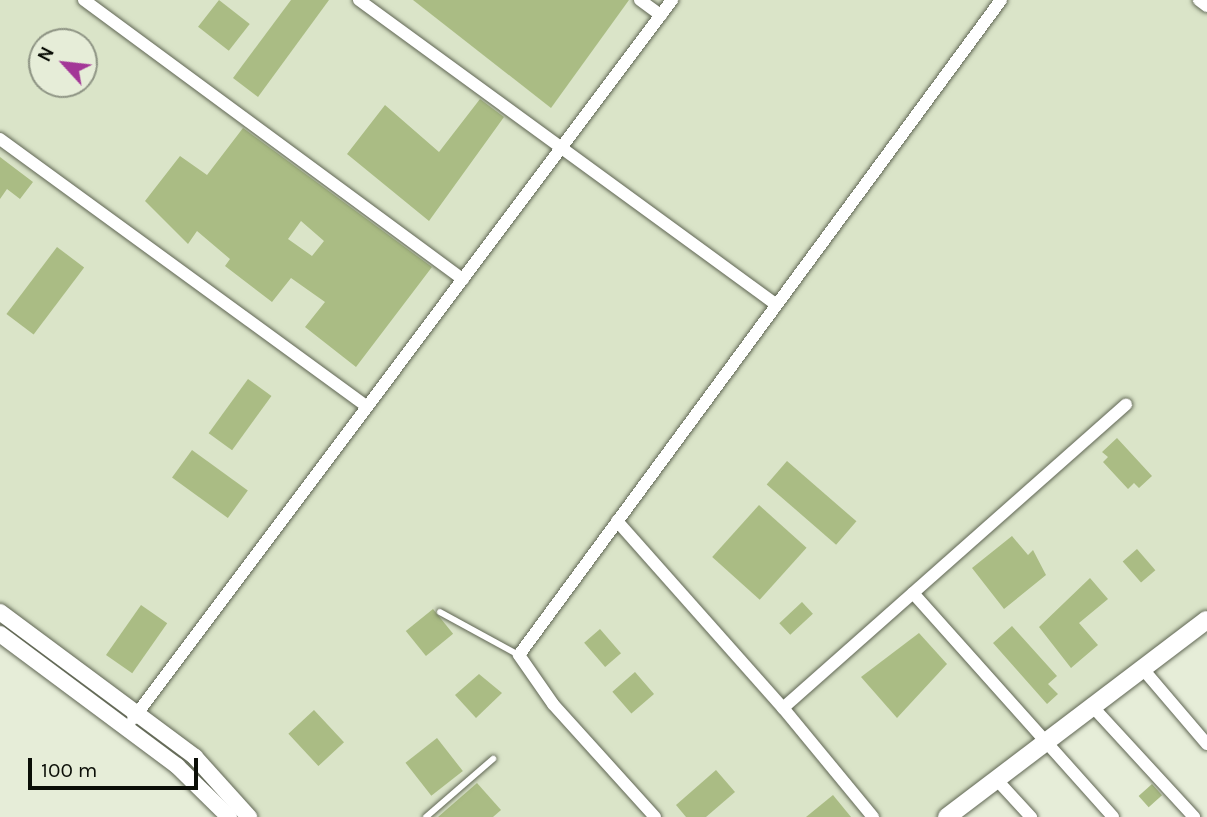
<!DOCTYPE html>
<html>
<head>
<meta charset="utf-8">
<style>
  body { margin:0 }
  #map { position:relative; width:1207px; height:817px; overflow:hidden; background:#e6edd8; font-family:Karla,sans-serif }
  div>[style] { position:absolute }
  .built>* { inset:0; background:#dae4c8 }
  .building>* { inset:0; background:#aabc84; transform-origin:0 0 }
  .roads { filter:drop-shadow(0 0 2px #606654) drop-shadow(0 0 2px #606654) }
  .service>* { height:6px; margin:-3px; padding:0 3px; transform-origin:3px; border-radius:3px; background:#fff }
  .minor>* { height:12px; margin:-6px; padding:0 6px; transform-origin:6px; border-radius:6px; background:#fff }
  .tertiary>* { height:16px; margin:-8px; padding:0 8px; transform-origin:8px; border-radius:8px; background:#fff }
  .secondary>* { height:18px; margin:-9px; padding:0 9px; transform-origin:9px; border-radius:9px; background:#fff }
  span { translate:-50% -50%; white-space:nowrap; text-align:center; line-height:1.15; -webkit-text-stroke:7px #e6edd8; paint-order:stroke }
  .north { position:absolute; left:28px; top:28px; width:70px; height:70px; box-sizing:border-box; background:#e6edd8; border:2px solid #8e9484; border-radius:50%; rotate:297deg; font-size:19px; font-weight:700; line-height:28px; text-align:center; color:#0b0e07 }
  .north::after { content:''; display:block; margin:auto; width:24px; height:32px; background:#a33797; clip-path:polygon(50% 0,100% 100%,50% 72%,0 100%) }
  .scale { position:absolute; left:28px; top:758px; width:170px; height:32px; box-sizing:border-box; border:4px solid #0b0e07; border-top:0; padding-left:9px; font-size:21px; line-height:24px; white-space:nowrap; color:#0b0e07; -webkit-text-stroke:5px #e6edd8; paint-order:stroke }
</style>
</head>
<body>
<div id="map">
  <div class="built">
    <div style="clip-path:polygon(evenodd,0 0,1207px 0,1207px 620px,948px 817px,228px 817px,0 630px,0 0,42px 42px,84px 42px,84px 84px,42px 84px,42px 42px)"></div>
  </div>
  <div class="building">
    <div style="left:219px;top:0;width:39px;height:34px;rotate:38deg"></div>
    <div style="clip-path:polygon(291px 0,329px 0,258px 97px,233px 78px)"></div>
    <div style="clip-path:polygon(413px 0,629px 0,551px 108px)"></div>
    <div style="clip-path:polygon(480px 99px,504px 117px,429px 221px,347px 154px,385px 105px,439px 152px)"></div>
    <div style="clip-path:polygon(evenodd,243px 128px,432px 267px,356px 367px,305px 327px,325px 302px,291px 278px,272px 302px,225px 266px,230px 259px,197px 231px,188px 244px,145px 201px,180px 156px,207px 175px,243px 128px,301px 221px,324px 241px,312px 256px,288px 239px,301px 221px)"></div>
    <div style="clip-path:polygon(0 157px,33px 182px,20px 199px,7px 189px,0 199px)"></div>
    <div style="left:57px;top:247px;width:34px;height:84px;rotate:37deg"></div>
    <div style="left:248px;top:379px;width:29px;height:67px;rotate:36deg"></div>
    <div style="clip-path:polygon(1117px 438px,1152px 476px,1139px 488px,1134px 483px,1128px 489px,1103px 462px,1108px 457px,1102px 452px)"></div>
    <div style="left:192px;top:450px;width:69px;height:34px;rotate:36deg"></div>
    <div style="left:787px;top:461px;width:92px;height:31px;rotate:41deg"></div>
    <div style="left:759px;top:505px;width:64px;height:70px;rotate:42deg"></div>
    <div style="clip-path:polygon(1012px 536px,1028px 555px,1033px 550px,1046px 575px,1004px 609px,972px 568px)"></div>
    <div style="left:1137px;top:549px;width:28px;height:19px;rotate:49deg"></div>
    <div style="clip-path:polygon(1090px 578px,1108px 599px,1079px 623px,1098px 645px,1071px 668px,1039px 627px)"></div>
    <div style="left:802px;top:602px;width:16px;height:31px;rotate:47deg"></div>
    <div style="left:141px;top:605px;width:32px;height:61px;rotate:35deg"></div>
    <div style="left:433px;top:609px;width:32px;height:35px;rotate:51deg"></div>
    <div style="clip-path:polygon(1012px 626px,1057px 676px,1048px 684px,1058px 694px,1047px 704px,993px 643px)"></div>
    <div style="left:600px;top:629px;width:32px;height:21px;rotate:49deg"></div>
    <div style="clip-path:polygon(919px 633px,947px 664px,897px 718px,861px 677px)"></div>
    <div style="left:635px;top:672px;width:29px;height:30px;rotate:49deg"></div>
    <div style="clip-path:polygon(479px 674px,502px 693px,476px 718px,455px 695px)"></div>
    <div style="left:314px;top:710px;width:44px;height:35px;rotate:47deg"></div>
    <div style="left:437px;top:738px;width:42px;height:40px;rotate:52deg"></div>
    <div style="clip-path:polygon(716px 770px,735px 792px,706px 817px,686px 817px,676px 805px)"></div>
    <div style="clip-path:polygon(477px 783px,501px 810px,493px 817px,438px 817px)"></div>
    <div style="left:1152px;top:784px;width:15px;height:18px;rotate:48deg"></div>
    <div style="clip-path:polygon(833px 795px,851px 817px,806px 817px)"></div>
  </div>
  <div class="roads">
    <div class="service">
      <div style="left:440px;top:612px;width:90px;rotate:28.6deg"></div>
      <div style="left:426px;top:817px;width:89px;rotate:-40.9deg"></div>
    </div>
    <div class="minor">
      <div style="left:84px;top:0;width:471px;rotate:36.4deg"></div>
      <div style="left:359px;top:0;width:514px;rotate:36.13deg"></div>
      <div style="left:640px;top:0;width:26px;rotate:36deg"></div>
      <div style="left:1199px;top:0;width:10px;rotate:37deg"></div>
      <div style="left:0;top:139px;width:454px;rotate:36.1deg"></div>
      <div style="left:617px;top:521px;width:250px;rotate:48.4deg"></div>
      <div style="left:913px;top:593px;width:300px;rotate:48.2deg"></div>
      <div style="left:1142px;top:668px;width:100px;rotate:49.5deg"></div>
      <div style="left:1092px;top:706px;width:151px;rotate:47.4deg"></div>
      <div style="left:133px;top:719px;width:899px;rotate:-53.14deg"></div>
      <div style="left:996px;top:779px;width:52px;rotate:47.4deg"></div>
      <div style="left:655px;top:817px;width:152px;rotate:-132.1deg"></div>
      <div style="left:553px;top:704px;width:60px;rotate:-124.8deg"></div>
      <div style="left:519px;top:655px;width:813px;rotate:-53.65deg"></div>
      <div style="left:873px;top:817px;width:141px;rotate:-129.5deg"></div>
      <div style="left:783px;top:708px;width:458px;rotate:-41.5deg"></div>
    </div>
    <div class="tertiary">
      <div style="left:0;top:612px;width:243px;rotate:36.6deg"></div>
      <div style="left:195px;top:757px;width:81px;rotate:48deg"></div>
      <div style="left:0;top:634px;width:221px;rotate:36.7deg"></div>
      <div style="left:177px;top:766px;width:73px;rotate:44.4deg"></div>
    </div>
    <div class="secondary">
      <div style="left:947px;top:817px;width:326px;rotate:-37.2deg"></div>
    </div>
  </div>
  <div class="north">N</div>
  <div class="scale">100 m</div>
</div>
</body>
</html>
